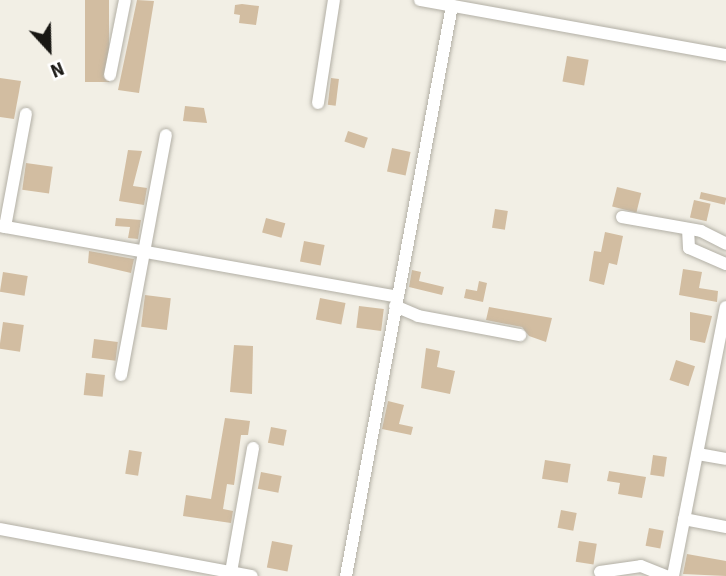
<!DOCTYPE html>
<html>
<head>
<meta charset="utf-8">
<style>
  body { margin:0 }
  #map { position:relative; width:726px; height:576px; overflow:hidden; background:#f2efe5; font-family:"Source Sans 3",sans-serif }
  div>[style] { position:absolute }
  .building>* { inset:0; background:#d2bda1; transform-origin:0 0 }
  .roads { filter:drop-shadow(0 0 2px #b2afa5) drop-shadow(0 0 2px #b2afa5) }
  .minor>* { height:12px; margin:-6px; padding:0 6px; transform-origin:6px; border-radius:6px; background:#fff }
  span { translate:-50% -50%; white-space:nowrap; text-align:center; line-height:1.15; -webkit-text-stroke:5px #fff; paint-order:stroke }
  .north { position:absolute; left:14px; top:14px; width:70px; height:70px; -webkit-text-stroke:5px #fff; paint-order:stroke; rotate:158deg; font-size:19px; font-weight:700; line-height:28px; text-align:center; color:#181713 }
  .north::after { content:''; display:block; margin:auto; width:24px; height:32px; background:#181713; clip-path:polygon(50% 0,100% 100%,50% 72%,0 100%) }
</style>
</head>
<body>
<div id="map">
  <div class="building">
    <div style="left:85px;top:0;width:24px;height:82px"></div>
    <div style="clip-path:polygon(137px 0,154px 1px,139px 93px,118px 90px)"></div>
    <div style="clip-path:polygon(242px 4px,259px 6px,256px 25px,239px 23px,240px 15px,234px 14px,235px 5px)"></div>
    <div style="left:567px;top:56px;width:22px;height:26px;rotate:10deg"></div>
    <div style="clip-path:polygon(0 78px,21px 81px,14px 119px,0 117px)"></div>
    <div style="left:331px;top:78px;width:8px;height:27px;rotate:7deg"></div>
    <div style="clip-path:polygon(185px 106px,204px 108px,207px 123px,183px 121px)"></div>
    <div style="left:348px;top:131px;width:21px;height:11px;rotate:19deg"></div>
    <div style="left:392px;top:148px;width:19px;height:24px;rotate:12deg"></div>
    <div style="clip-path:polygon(128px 150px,142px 151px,133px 186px,147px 188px,144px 205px,119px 201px)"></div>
    <div style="left:26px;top:163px;width:27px;height:27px;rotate:8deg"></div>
    <div style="left:617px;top:187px;width:25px;height:20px;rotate:14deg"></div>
    <div style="left:701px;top:192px;width:26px;height:7px;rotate:13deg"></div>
    <div style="left:694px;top:200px;width:17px;height:18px;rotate:13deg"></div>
    <div style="left:495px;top:209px;width:13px;height:19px;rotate:9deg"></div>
    <div style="clip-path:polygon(116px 218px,141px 220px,138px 239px,128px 238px,130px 227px,115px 226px)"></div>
    <div style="left:266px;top:218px;width:20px;height:15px;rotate:15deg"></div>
    <div style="clip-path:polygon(605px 232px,623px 236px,617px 265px,609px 263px,604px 285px,589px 281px,594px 251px,601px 252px)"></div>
    <div style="left:304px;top:241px;width:21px;height:21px;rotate:11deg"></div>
    <div style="clip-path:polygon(89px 251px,134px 259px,131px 273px,88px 263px)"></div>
    <div style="clip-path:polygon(683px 269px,702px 272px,699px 288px,718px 291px,717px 302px,679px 295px)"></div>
    <div style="clip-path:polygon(412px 270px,421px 272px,419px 281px,444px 287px,442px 295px,409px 287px)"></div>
    <div style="left:3px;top:272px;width:25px;height:20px;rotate:9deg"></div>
    <div style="clip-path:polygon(479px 281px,487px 283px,483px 302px,464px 298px,466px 289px,477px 291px)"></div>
    <div style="left:145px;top:295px;width:26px;height:32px;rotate:7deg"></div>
    <div style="left:320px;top:298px;width:26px;height:22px;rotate:11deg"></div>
    <div style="left:359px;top:306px;width:25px;height:22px;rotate:7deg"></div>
    <div style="clip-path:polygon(489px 307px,552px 318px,546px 342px,529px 336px,522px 327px,486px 320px)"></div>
    <div style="clip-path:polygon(690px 312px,712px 316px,705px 343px,690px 340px)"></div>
    <div style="left:3px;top:322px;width:21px;height:27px;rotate:8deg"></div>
    <div style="left:94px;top:339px;width:24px;height:19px;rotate:7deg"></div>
    <div style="clip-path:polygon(234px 345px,253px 346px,252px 394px,230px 392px)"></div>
    <div style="clip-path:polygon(426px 348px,440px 351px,437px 367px,455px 371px,450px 394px,421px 388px)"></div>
    <div style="left:676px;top:360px;width:20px;height:21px;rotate:18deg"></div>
    <div style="left:86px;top:373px;width:19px;height:22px;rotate:6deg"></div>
    <div style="clip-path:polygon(388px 401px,404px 405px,399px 424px,413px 427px,411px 435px,382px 429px)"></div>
    <div style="clip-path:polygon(225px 418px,250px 421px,248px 435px,241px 435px,234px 485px,227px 484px,223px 509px,233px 511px,231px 523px,183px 516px,186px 495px,211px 499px)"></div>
    <div style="left:271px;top:427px;width:16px;height:16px;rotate:11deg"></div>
    <div style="left:129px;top:450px;width:13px;height:24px;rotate:9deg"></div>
    <div style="left:653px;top:455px;width:14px;height:20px;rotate:8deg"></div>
    <div style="left:545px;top:460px;width:26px;height:19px;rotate:9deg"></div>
    <div style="clip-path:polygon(609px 471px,646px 477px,642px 498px,618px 494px,620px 483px,607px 481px)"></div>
    <div style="left:261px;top:472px;width:21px;height:17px;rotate:11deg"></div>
    <div style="left:561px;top:510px;width:16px;height:18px;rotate:11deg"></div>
    <div style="left:649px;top:528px;width:15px;height:18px;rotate:11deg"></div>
    <div style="left:272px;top:541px;width:21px;height:27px;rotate:11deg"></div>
    <div style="left:579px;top:541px;width:18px;height:21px;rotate:9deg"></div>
    <div style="clip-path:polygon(687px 554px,726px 561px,726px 576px,683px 574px)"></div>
  </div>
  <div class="roads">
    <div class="minor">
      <div style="left:420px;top:0;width:311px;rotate:10.2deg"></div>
      <div style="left:110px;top:75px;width:76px;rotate:-78.7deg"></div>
      <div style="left:318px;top:103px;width:104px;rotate:-81.2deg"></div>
      <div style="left:622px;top:217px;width:80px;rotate:10deg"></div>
      <div style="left:701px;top:231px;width:28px;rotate:27deg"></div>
      <div style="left:0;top:226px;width:403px;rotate:10.1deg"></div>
      <div style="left:5px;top:227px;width:115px;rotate:-79.5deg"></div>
      <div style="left:688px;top:229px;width:19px;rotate:87deg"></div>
      <div style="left:689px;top:248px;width:40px;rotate:23.4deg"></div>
      <div style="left:395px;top:306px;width:25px;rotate:23deg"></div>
      <div style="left:418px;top:316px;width:104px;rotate:10.6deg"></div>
      <div style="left:121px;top:375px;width:244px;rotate:-79.4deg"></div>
      <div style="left:698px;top:454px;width:28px;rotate:10deg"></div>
      <div style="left:684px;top:519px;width:43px;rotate:10.8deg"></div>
      <div style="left:0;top:529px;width:256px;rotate:10.6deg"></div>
      <div style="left:231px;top:572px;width:126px;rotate:-79.9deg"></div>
      <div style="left:600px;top:572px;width:41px;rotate:-8.3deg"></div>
      <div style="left:641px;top:566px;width:27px;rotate:22deg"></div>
      <div style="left:346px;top:576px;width:580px;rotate:-79.47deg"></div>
      <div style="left:673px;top:576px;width:274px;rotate:-78.9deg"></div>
    </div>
  </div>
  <div class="north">N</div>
</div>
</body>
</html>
